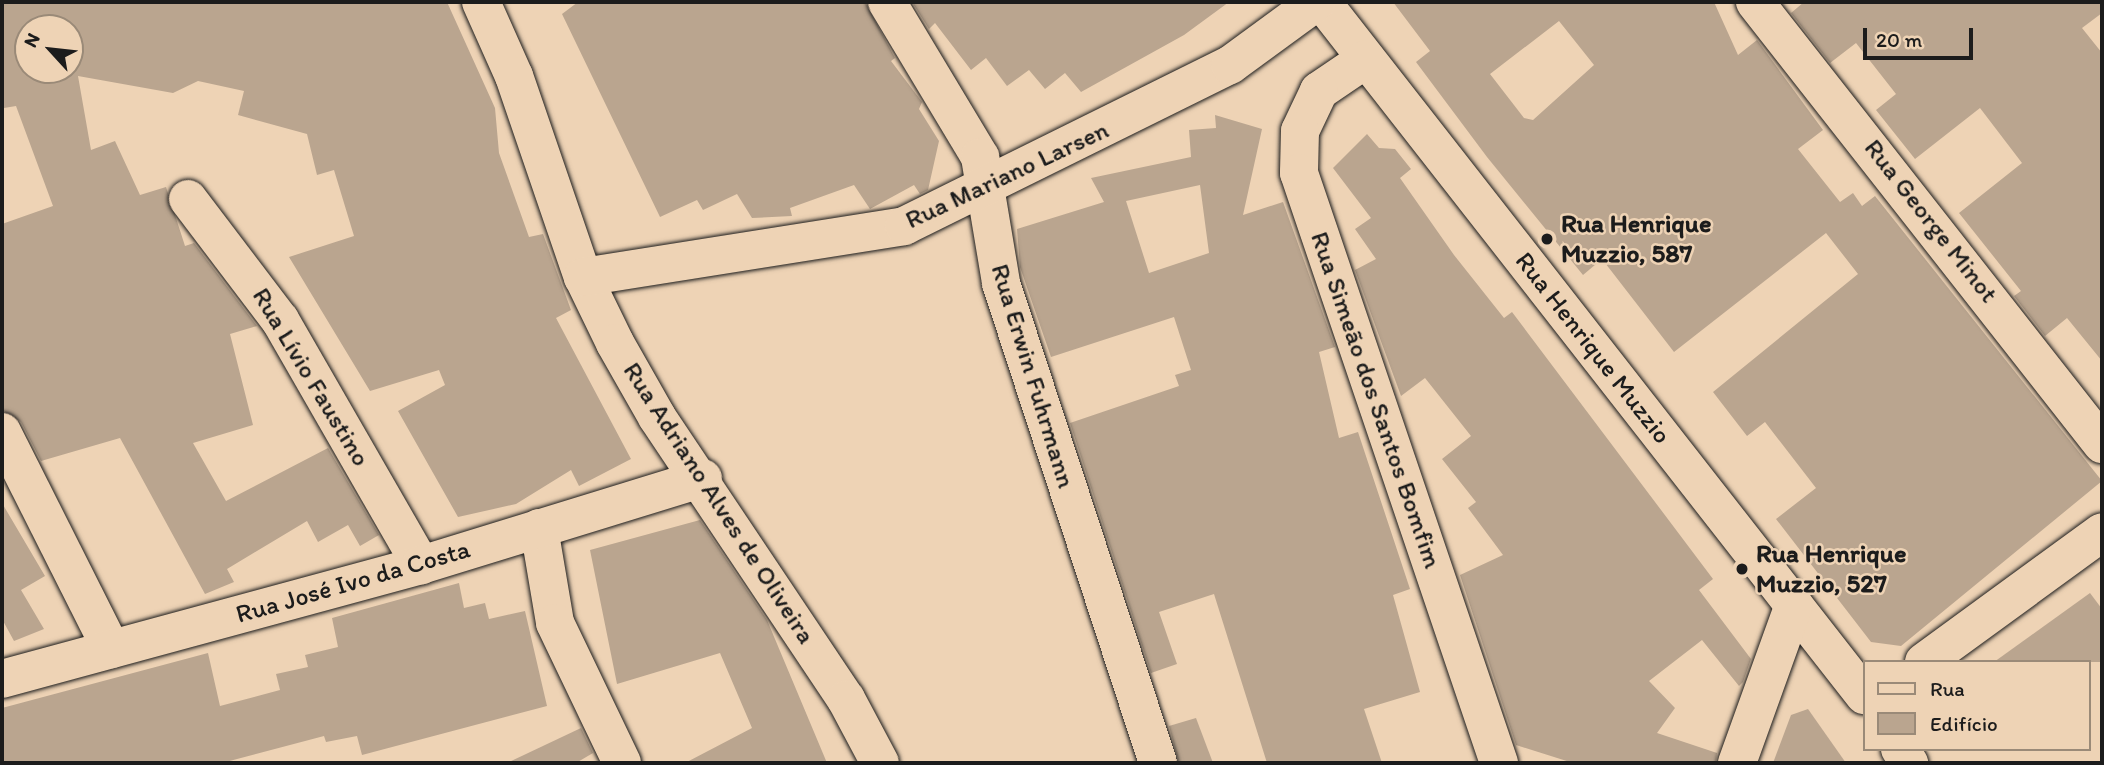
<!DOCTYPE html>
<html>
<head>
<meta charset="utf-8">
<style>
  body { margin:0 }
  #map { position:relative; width:2104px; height:765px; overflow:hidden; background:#eed3b5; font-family:Itim,sans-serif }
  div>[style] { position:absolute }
  .building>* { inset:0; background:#baa58f }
  .roads { filter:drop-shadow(0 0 2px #1c1c1c) drop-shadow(0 0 2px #1c1c1c) }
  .minor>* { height:38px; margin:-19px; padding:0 19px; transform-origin:19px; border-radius:19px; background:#eed3b5 }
  .dots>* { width:19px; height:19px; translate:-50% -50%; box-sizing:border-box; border:4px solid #eed3b5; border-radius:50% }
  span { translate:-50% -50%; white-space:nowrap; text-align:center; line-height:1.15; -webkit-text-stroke:5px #eed3b5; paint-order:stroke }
  .street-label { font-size:26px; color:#1c1c1c }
  .poi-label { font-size:26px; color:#1c1c1c; font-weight:700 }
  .left { translate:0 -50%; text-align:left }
  .frame { position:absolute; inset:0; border:4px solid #1c1c1c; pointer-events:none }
  .legend { position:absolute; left:1863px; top:660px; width:228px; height:91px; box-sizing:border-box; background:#eed3b5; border:2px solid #9a8a78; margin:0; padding:9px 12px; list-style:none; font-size:21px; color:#1c1c1c }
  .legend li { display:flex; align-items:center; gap:14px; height:35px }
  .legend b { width:35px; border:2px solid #9a8a78 }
  .north { position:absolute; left:14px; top:14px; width:70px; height:70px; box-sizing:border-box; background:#eed3b5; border:2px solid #9a8a78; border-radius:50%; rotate:297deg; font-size:19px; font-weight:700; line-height:28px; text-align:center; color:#1c1c1c }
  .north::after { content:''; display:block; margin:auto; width:24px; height:32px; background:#1c1c1c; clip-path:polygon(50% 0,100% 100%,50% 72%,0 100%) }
  .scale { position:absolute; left:1863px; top:28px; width:110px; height:32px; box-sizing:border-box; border:4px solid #1c1c1c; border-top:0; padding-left:9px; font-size:21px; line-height:24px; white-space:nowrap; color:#1c1c1c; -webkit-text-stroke:5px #eed3b5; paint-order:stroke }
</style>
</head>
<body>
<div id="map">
  <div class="building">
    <div style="clip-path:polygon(evenodd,2px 2px,447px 2px,495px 108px,499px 153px,529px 237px,543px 234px,571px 310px,556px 318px,631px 459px,579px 486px,571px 470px,516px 504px,458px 517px,398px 411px,445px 385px,439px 370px,370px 391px,289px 257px,354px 236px,334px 170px,317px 175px,307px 134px,238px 115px,244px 91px,198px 81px,173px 93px,78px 76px,91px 150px,115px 141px,140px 195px,166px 187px,185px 246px,194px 243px,257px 326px,230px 334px,253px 425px,193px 443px,226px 501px,328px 448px,379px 535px,360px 546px,348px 525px,318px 542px,307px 521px,227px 569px,234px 582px,205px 594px,120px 438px,41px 461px,21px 422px,2px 410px,2px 224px,53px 206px,16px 106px,4px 108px,2px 2px,28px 28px,70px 28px,70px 70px,28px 70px,28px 28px)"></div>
    <div style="clip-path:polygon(578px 2px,865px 2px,895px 58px,891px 61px,922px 102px,919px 109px,939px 141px,928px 190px,920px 194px,914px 185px,870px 209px,854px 185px,790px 208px,792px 216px,752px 218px,737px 194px,703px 210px,697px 200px,660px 217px,562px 14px)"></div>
    <div style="clip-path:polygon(912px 2px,1229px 2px,1184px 35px,1081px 92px,1065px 73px,1045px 89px,1029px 70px,1007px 86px,986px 58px,971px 70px,935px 23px,929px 29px)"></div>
    <div style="clip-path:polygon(evenodd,1393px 2px,1714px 2px,1738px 55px,1757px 40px,1823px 130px,1798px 149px,1840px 202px,1853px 193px,1862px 206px,1875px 196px,2102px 481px,1901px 646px,1871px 642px,1776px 519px,1816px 488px,1765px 422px,1747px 436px,1713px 392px,1858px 274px,1826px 233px,1674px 352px,1602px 259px,1583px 275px,1487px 157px,1416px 62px,1430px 51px,1393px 2px,1559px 21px,1594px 65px,1533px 120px,1524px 118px,1490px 74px,1559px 21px)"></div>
    <div style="clip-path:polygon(1804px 2px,2102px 2px,2102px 13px,2082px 28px,2102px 53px,2102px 361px,2067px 318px,2045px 336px,2014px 296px,2021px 291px,1959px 213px,2022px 163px,1980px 108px,1915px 159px,1876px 110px,1896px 94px,1856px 43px,1830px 63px,1791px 13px)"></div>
    <div style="clip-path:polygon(evenodd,1215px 115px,1262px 129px,1243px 215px,1283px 202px,1335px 347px,1319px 352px,1339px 438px,1358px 432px,1410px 589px,1393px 595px,1420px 692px,1364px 709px,1382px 763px,1267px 763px,1214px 594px,1159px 612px,1177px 664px,1151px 673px,1070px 423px,1179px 386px,1175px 375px,1191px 370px,1174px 317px,1051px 357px,1020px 267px,1017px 229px,1104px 202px,1091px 178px,1191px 157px,1189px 130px,1216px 128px,1215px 115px,1200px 185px,1209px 253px,1149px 273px,1126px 201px,1200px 185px)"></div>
    <div style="clip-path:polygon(1367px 134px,1379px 148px,1395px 149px,1411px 169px,1400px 178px,1454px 255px,1504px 318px,1512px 312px,1713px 579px,1699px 590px,1751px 659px,1743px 682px,1739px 686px,1702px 640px,1649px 681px,1675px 708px,1657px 733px,1717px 753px,1716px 763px,1573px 763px,1516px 745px,1460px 575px,1503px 555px,1468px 508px,1476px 502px,1442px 459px,1471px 436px,1425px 378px,1401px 396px,1355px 270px,1376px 259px,1355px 229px,1371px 218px,1333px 168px)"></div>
    <div style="clip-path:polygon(2px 503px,45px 576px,21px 590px,44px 629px,14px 641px,2px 619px)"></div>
    <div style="clip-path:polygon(700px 520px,767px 620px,827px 763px,685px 763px,752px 728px,720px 653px,617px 684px,590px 550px)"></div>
    <div style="clip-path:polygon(459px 583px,464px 608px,485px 603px,489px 619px,525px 611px,547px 706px,362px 755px,357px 736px,326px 742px,324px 736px,222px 763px,2px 763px,2px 708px,208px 653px,220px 706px,280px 690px,276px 674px,308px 667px,305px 655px,338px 647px,332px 618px)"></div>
    <div style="clip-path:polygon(2090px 593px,2102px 609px,2102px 662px,1994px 662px)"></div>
    <div style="clip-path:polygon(1808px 709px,1846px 763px,1773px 763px,1791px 715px)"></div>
    <div style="clip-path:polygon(1196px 718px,1213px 763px,1179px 763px,1169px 726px)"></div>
    <div style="clip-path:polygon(581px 728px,593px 753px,576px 763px,507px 763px)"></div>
  </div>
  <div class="roads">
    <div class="minor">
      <div style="left:481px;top:2px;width:81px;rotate:66deg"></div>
      <div style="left:514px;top:76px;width:213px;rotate:71.1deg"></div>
      <div style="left:583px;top:277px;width:73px;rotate:64.1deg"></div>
      <div style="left:615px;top:343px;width:85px;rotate:60.4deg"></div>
      <div style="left:657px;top:417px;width:339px;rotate:56.2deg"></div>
      <div style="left:846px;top:699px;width:72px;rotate:62deg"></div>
      <div style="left:887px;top:2px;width:181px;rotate:59deg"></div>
      <div style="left:980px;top:157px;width:128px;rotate:80.5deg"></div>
      <div style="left:1001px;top:283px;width:505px;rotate:71.89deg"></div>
      <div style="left:1322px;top:2px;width:880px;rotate:51.97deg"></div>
      <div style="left:1755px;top:2px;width:562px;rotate:51.87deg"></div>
      <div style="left:1366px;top:59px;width:57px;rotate:145.8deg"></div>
      <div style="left:1319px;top:91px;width:44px;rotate:115.4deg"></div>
      <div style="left:1300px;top:131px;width:42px;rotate:91.4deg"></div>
      <div style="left:1299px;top:173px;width:623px;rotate:71.27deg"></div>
      <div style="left:188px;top:199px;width:152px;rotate:52.8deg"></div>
      <div style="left:280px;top:320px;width:283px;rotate:60.1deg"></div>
      <div style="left:583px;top:277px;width:325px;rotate:-9deg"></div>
      <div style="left:904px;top:226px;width:364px;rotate:-26.3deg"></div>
      <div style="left:1230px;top:65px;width:107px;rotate:-36.2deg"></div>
      <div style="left:2px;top:432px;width:243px;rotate:63.3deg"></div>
      <div style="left:539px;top:528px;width:96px;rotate:80.4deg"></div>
      <div style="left:555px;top:623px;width:155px;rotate:64.4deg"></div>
      <div style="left:1924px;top:662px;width:220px;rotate:-36.1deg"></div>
      <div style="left:2px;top:679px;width:434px;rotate:-15.2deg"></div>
      <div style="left:421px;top:565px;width:295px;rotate:-17.1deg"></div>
      <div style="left:1900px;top:749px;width:17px;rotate:57deg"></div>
      <div style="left:1737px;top:763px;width:168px;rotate:-70.2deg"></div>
    </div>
  </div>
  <div class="dots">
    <div style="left:1547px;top:239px;background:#1c1c1c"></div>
    <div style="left:1742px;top:569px;background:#1c1c1c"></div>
  </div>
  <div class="street-label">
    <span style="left:1007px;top:175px;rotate:-25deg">Rua Mariano Larsen</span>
    <span style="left:1931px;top:221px;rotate:52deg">Rua George Minot</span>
    <span style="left:1593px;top:348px;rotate:52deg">Rua Henrique Muzzio</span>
    <span style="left:1033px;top:376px;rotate:73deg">Rua Erwin Fuhrmann</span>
    <span style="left:311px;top:377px;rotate:59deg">Rua Lívio Faustino</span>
    <span style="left:1376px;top:400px;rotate:71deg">Rua Simeão dos Santos Bomfim</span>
    <span style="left:719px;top:503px;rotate:57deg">Rua Adriano Alves de Oliveira</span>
    <span style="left:353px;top:582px;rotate:-16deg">Rua José Ivo da Costa</span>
  </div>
  <div class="poi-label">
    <span class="left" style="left:1561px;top:239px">Rua Henrique<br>Muzzio, 587</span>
    <span class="left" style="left:1756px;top:569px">Rua Henrique<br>Muzzio, 527</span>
  </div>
  <div class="frame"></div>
  <ul class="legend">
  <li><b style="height:9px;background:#eed3b5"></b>Rua</li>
  <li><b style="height:19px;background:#baa58f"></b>Edifício</li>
  </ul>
  <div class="north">N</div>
  <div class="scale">20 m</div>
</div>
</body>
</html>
